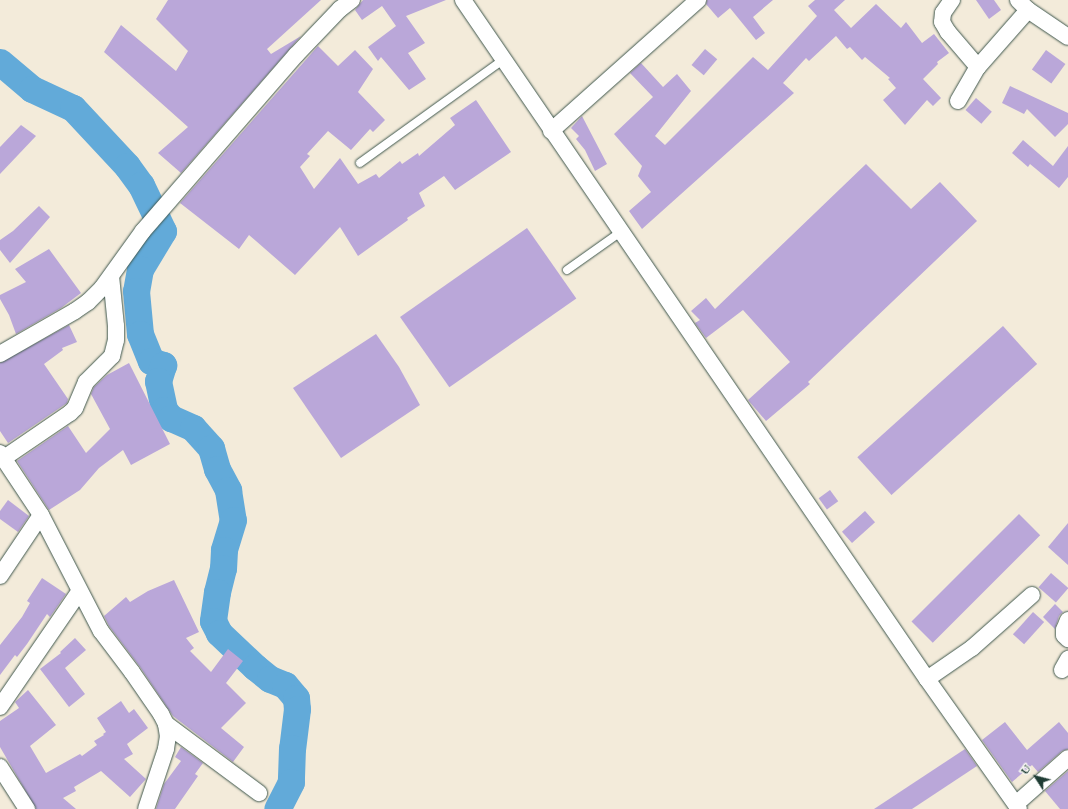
<!DOCTYPE html>
<html>
<head>
<meta charset="utf-8">
<style>
  body { margin:0 }
  #map { position:relative; width:1068px; height:809px; overflow:hidden; background:#f3ebda; font-family:Cardo,serif }
  div>[style] { position:absolute }
  .river>* { height:27px; margin:-13.5px; padding:0 13.5px; transform-origin:13.5px; border-radius:13.5px; background:#62aad9 }
  .building>* { inset:0; background:#baa7d9; transform-origin:0 0 }
  .roads { filter:drop-shadow(0 0 1px #3f574d) drop-shadow(0 0 1px #3f574d) }
  .lane>* { height:8px; margin:-4px; padding:0 4px; transform-origin:4px; border-radius:4px; background:#fff }
  .street>* { height:16px; margin:-8px; padding:0 8px; transform-origin:8px; border-radius:8px; background:#fff }
  span { translate:-50% -50%; white-space:nowrap; text-align:center; line-height:1.15; -webkit-text-stroke:4px #f6f6f2; paint-order:stroke }
  .north { position:absolute; left:1016px; top:757px; width:40px; height:40px; -webkit-text-stroke:3px #f6f6f2; paint-order:stroke; rotate:306deg; font-size:11px; font-weight:700; line-height:16px; text-align:center; color:#1f3d34 }
  .north::after { content:''; display:block; margin:auto; width:14px; height:18px; background:#1f3d34; clip-path:polygon(50% 0,100% 100%,50% 72%,0 100%) }
</style>
</head>
<body>
<div id="map">
  <div class="river">
    <div style="left:0;top:62px;width:42px;rotate:40.2deg"></div>
    <div style="left:32px;top:89px;width:45px;rotate:24.9deg"></div>
    <div style="left:73px;top:108px;width:79px;rotate:47deg"></div>
    <div style="left:127px;top:166px;width:24px;rotate:54deg"></div>
    <div style="left:141px;top:185px;width:51px;rotate:64.4deg"></div>
    <div style="left:163px;top:231px;width:44px;rotate:121.2deg"></div>
    <div style="left:140px;top:269px;width:22px;rotate:100deg"></div>
    <div style="left:136px;top:291px;width:43px;rotate:84.7deg"></div>
    <div style="left:140px;top:334px;width:29px;rotate:68deg"></div>
    <div style="left:151px;top:361px;width:13px;rotate:18deg"></div>
    <div style="left:163px;top:365px;width:17px;rotate:107deg"></div>
    <div style="left:158px;top:381px;width:30px;rotate:78deg"></div>
    <div style="left:164px;top:410px;width:11px;rotate:49deg"></div>
    <div style="left:171px;top:418px;width:24px;rotate:24deg"></div>
    <div style="left:193px;top:428px;width:27px;rotate:48deg"></div>
    <div style="left:211px;top:448px;width:22px;rotate:74deg"></div>
    <div style="left:217px;top:469px;width:24px;rotate:62deg"></div>
    <div style="left:228px;top:490px;width:30px;rotate:81deg"></div>
    <div style="left:233px;top:520px;width:31px;rotate:107deg"></div>
    <div style="left:224px;top:550px;width:18px;rotate:93deg"></div>
    <div style="left:223px;top:568px;width:25px;rotate:104deg"></div>
    <div style="left:217px;top:592px;width:29px;rotate:98deg"></div>
    <div style="left:213px;top:621px;width:13px;rotate:63deg"></div>
    <div style="left:219px;top:633px;width:50px;rotate:43.4deg"></div>
    <div style="left:255px;top:667px;width:19px;rotate:39deg"></div>
    <div style="left:270px;top:679px;width:16px;rotate:22deg"></div>
    <div style="left:285px;top:685px;width:17px;rotate:50deg"></div>
    <div style="left:296px;top:698px;width:11px;rotate:85deg"></div>
    <div style="left:297px;top:709px;width:39px;rotate:97deg"></div>
    <div style="left:292px;top:748px;width:34px;rotate:92deg"></div>
    <div style="left:291px;top:782px;width:30px;rotate:117deg"></div>
  </div>
  <div class="building">
    <div style="clip-path:polygon(168px 0,321px 0,267px 49px,271px 54px,301px 36px,181px 173px,158px 153px,188px 127px,104px 52px,121px 25px,176px 71px,188px 51px,156px 19px)"></div>
    <div style="clip-path:polygon(363px 0,446px 0,406px 16px,425px 43px,408px 53px,426px 79px,409px 90px,381px 57px,378px 61px,368px 47px,396px 26px,382px 6px,362px 20px,355px 10px)"></div>
    <div style="clip-path:polygon(707px 0,773px 0,753px 17px,765px 33px,756px 40px,730px 8px,718px 18px,706px 4px)"></div>
    <div style="clip-path:polygon(815px 0,845px 0,834px 10px,851px 28px,876px 4px,901px 28px,906px 22px,922px 43px,934px 34px,949px 53px,937px 62px,938px 64px,923px 79px,941px 98px,933px 106px,927px 100px,905px 125px,883px 100px,896px 88px,888px 79px,890px 78px,865px 57px,862px 60px,850px 47px,847px 49px,836px 36px,809px 61px,806px 58px,783px 83px,794px 93px,642px 229px,629px 211px,651px 192px,638px 176px,642px 166px,614px 134px,653px 97px,630px 73px,641px 63px,663px 87px,677px 74px,691px 91px,655px 136px,665px 145px,753px 57px,768px 70px,817px 16px,808px 6px)"></div>
    <div style="clip-path:polygon(976px 0,994px 0,1001px 10px,989px 19px)"></div>
    <div style="clip-path:polygon(318px 46px,338px 66px,355px 50px,373px 69px,358px 92px,385px 120px,373px 132px,370px 129px,351px 150px,328px 131px,307px 154px,310px 156px,300px 167px,314px 189px,340px 158px,358px 184px,376px 174px,379px 178px,400px 161px,402px 164px,418px 153px,419px 156px,455px 125px,450px 118px,476px 100px,511px 152px,455px 190px,444px 176px,419px 193px,425px 206px,407px 218px,408px 220px,358px 256px,340px 227px,295px 275px,249px 235px,239px 249px,180px 203px)"></div>
    <div style="left:705px;top:49px;width:16px;height:21px;rotate:40deg"></div>
    <div style="left:1046px;top:50px;width:24px;height:24px;rotate:36deg"></div>
    <div style="clip-path:polygon(1010px 86px,1068px 113px,1068px 124px,1055px 137px,1027px 109px,1024px 114px,1002px 103px)"></div>
    <div style="left:976px;top:98px;width:21px;height:16px;rotate:41deg"></div>
    <div style="clip-path:polygon(582px 116px,607px 164px,595px 171px,585px 150px,576px 139px,579px 136px,571px 128px)"></div>
    <div style="clip-path:polygon(21px 125px,36px 136px,0 174px,0 147px)"></div>
    <div style="clip-path:polygon(1023px 140px,1053px 166px,1068px 146px,1068px 177px,1059px 188px,1030px 164px,1028px 167px,1012px 153px)"></div>
    <div style="clip-path:polygon(866px 164px,911px 209px,940px 182px,977px 221px,808px 382px,810px 384px,766px 421px,748px 400px,790px 362px,743px 310px,706px 338px,695px 323px,700px 320px,691px 311px,706px 298px,715px 309px)"></div>
    <div style="clip-path:polygon(39px 206px,50px 217px,10px 263px,0 250px,0 240px,13px 231px)"></div>
    <div style="left:527px;top:228px;width:86px;height:155px;rotate:55deg"></div>
    <div style="clip-path:polygon(49px 249px,81px 293px,61px 308px,16px 334px,9px 315px,0 299px,0 295px,26px 282px,15px 269px)"></div>
    <div style="clip-path:polygon(69px 325px,77px 342px,62px 348px,63px 350px,44px 364px,68px 399px,67px 403px,8px 443px,0 431px,0 363px)"></div>
    <div style="left:1003px;top:326px;width:51px;height:196px;rotate:48deg"></div>
    <div style="clip-path:polygon(376px 334px,399px 367px,420px 405px,341px 458px,293px 388px)"></div>
    <div style="clip-path:polygon(129px 363px,170px 444px,131px 465px,123px 450px,99px 468px,80px 490px,49px 510px,17px 461px,68px 426px,86px 453px,110px 429px,91px 394px,94px 387px,107px 375px)"></div>
    <div style="left:830px;top:490px;width:14px;height:14px;rotate:54deg"></div>
    <div style="clip-path:polygon(8px 500px,29px 516px,18px 532px,0 519px,0 511px)"></div>
    <div style="left:865px;top:511px;width:15px;height:31px;rotate:48deg"></div>
    <div style="left:1019px;top:514px;width:30px;height:152px;rotate:45deg"></div>
    <div style="clip-path:polygon(1068px 523px,1068px 565px,1048px 547px)"></div>
    <div style="left:1051px;top:573px;width:23px;height:19px;rotate:41deg"></div>
    <div style="clip-path:polygon(42px 578px,66px 594px,50px 617px,47px 614px,27px 644px,17px 657px,15px 655px,0 675px,0 645px,22px 617px,30px 603px,27px 601px)"></div>
    <div style="clip-path:polygon(174px 580px,199px 632px,186px 638px,194px 648px,190px 651px,211px 672px,228px 649px,243px 661px,226px 683px,246px 703px,221px 728px,244px 747px,233px 762px,173px 716px,140px 667px,109px 626px,104px 616px,126px 597px,130px 602px,148px 591px)"></div>
    <div style="clip-path:polygon(1055px 604px,1063px 612px,1059px 616px,1055px 629px,1043px 617px)"></div>
    <div style="left:1033px;top:612px;width:15px;height:30px;rotate:42deg"></div>
    <div style="clip-path:polygon(75px 638px,86px 650px,65px 668px,85px 694px,69px 707px,40px 669px,61px 653px,60px 652px)"></div>
    <div style="clip-path:polygon(28px 690px,56px 725px,30px 746px,46px 773px,80px 754px,82px 756px,97px 745px,94px 741px,104px 735px,103px 734px,106px 732px,97px 718px,121px 701px,129px 713px,134px 709px,148px 728px,127px 744px,133px 754px,124px 759px,146px 779px,130px 797px,101px 771px,74px 787px,76px 791px,63px 798px,76px 809px,36px 809px,0 747px,0 721px,19px 708px,15px 702px)"></div>
    <div style="clip-path:polygon(1005px 722px,1027px 750px,1059px 722px,1068px 733px,1068px 749px,1062px 751px,1038px 772px,1032px 765px,1012px 782px,982px 740px)"></div>
    <div style="clip-path:polygon(181px 747px,203px 763px,195px 774px,198px 776px,175px 809px,156px 809px,164px 784px,181px 761px,175px 757px)"></div>
    <div style="clip-path:polygon(965px 749px,977px 766px,912px 809px,874px 809px)"></div>
    <div style="clip-path:polygon(1068px 771px,1068px 809px,1060px 809px,1045px 791px)"></div>
  </div>
  <div class="roads">
    <div class="lane">
      <div style="left:360px;top:163px;width:176px;rotate:-35.8deg"></div>
      <div style="left:567px;top:270px;width:67px;rotate:-35.3deg"></div>
    </div>
    <div class="street">
      <div style="left:463px;top:0;width:822px;rotate:55.65deg"></div>
      <div style="left:927px;top:679px;width:159px;rotate:54.7deg"></div>
      <div style="left:952px;top:0;width:16px;rotate:125deg"></div>
      <div style="left:943px;top:13px;width:9px;rotate:96deg"></div>
      <div style="left:942px;top:22px;width:12px;rotate:59deg"></div>
      <div style="left:948px;top:32px;width:46px;rotate:49.4deg"></div>
      <div style="left:1018px;top:0;width:14px;rotate:45deg"></div>
      <div style="left:1028px;top:10px;width:48px;rotate:34deg"></div>
      <div style="left:958px;top:101px;width:39px;rotate:-60deg"></div>
      <div style="left:978px;top:67px;width:76px;rotate:-48.7deg"></div>
      <div style="left:551px;top:131px;width:197px;rotate:-41.7deg"></div>
      <div style="left:0;top:354px;width:86px;rotate:-29.8deg"></div>
      <div style="left:75px;top:311px;width:16px;rotate:-35deg"></div>
      <div style="left:88px;top:302px;width:20px;rotate:-45deg"></div>
      <div style="left:102px;top:288px;width:70px;rotate:-54.3deg"></div>
      <div style="left:143px;top:231px;width:233px;rotate:-49deg"></div>
      <div style="left:296px;top:55px;width:64px;rotate:-46.3deg"></div>
      <div style="left:340px;top:9px;width:15px;rotate:-37deg"></div>
      <div style="left:0;top:453px;width:74px;rotate:56.5deg"></div>
      <div style="left:41px;top:515px;width:131px;rotate:62.7deg"></div>
      <div style="left:101px;top:631px;width:51px;rotate:52.9deg"></div>
      <div style="left:132px;top:672px;width:51px;rotate:55.4deg"></div>
      <div style="left:161px;top:714px;width:11px;rotate:63deg"></div>
      <div style="left:166px;top:724px;width:12px;rotate:81deg"></div>
      <div style="left:168px;top:736px;width:13px;rotate:99deg"></div>
      <div style="left:166px;top:749px;width:63px;rotate:108.4deg"></div>
      <div style="left:4px;top:458px;width:80px;rotate:-34.3deg"></div>
      <div style="left:70px;top:413px;width:7px;rotate:-45deg"></div>
      <div style="left:75px;top:408px;width:28px;rotate:-67deg"></div>
      <div style="left:86px;top:382px;width:37px;rotate:-45deg"></div>
      <div style="left:112px;top:356px;width:16px;rotate:-76deg"></div>
      <div style="left:116px;top:340px;width:14px;rotate:-90deg"></div>
      <div style="left:116px;top:326px;width:50px;rotate:-95.7deg"></div>
      <div style="left:0;top:576px;width:73px;rotate:-56.1deg"></div>
      <div style="left:1068px;top:620px;width:11px;rotate:112deg"></div>
      <div style="left:1064px;top:630px;width:5px;rotate:90deg"></div>
      <div style="left:1064px;top:635px;width:6px;rotate:45deg"></div>
      <div style="left:1062px;top:670px;width:13px;rotate:-61deg"></div>
      <div style="left:927px;top:679px;width:55px;rotate:-34.6deg"></div>
      <div style="left:972px;top:648px;width:80px;rotate:-41.5deg"></div>
      <div style="left:0;top:707px;width:140px;rotate:-55.5deg"></div>
      <div style="left:166px;top:724px;width:116px;rotate:36.6deg"></div>
      <div style="left:0;top:767px;width:50px;rotate:57.3deg"></div>
      <div style="left:1016px;top:804px;width:69px;rotate:-41.5deg"></div>
    </div>
  </div>
  <div class="north">U</div>
</div>
</body>
</html>
